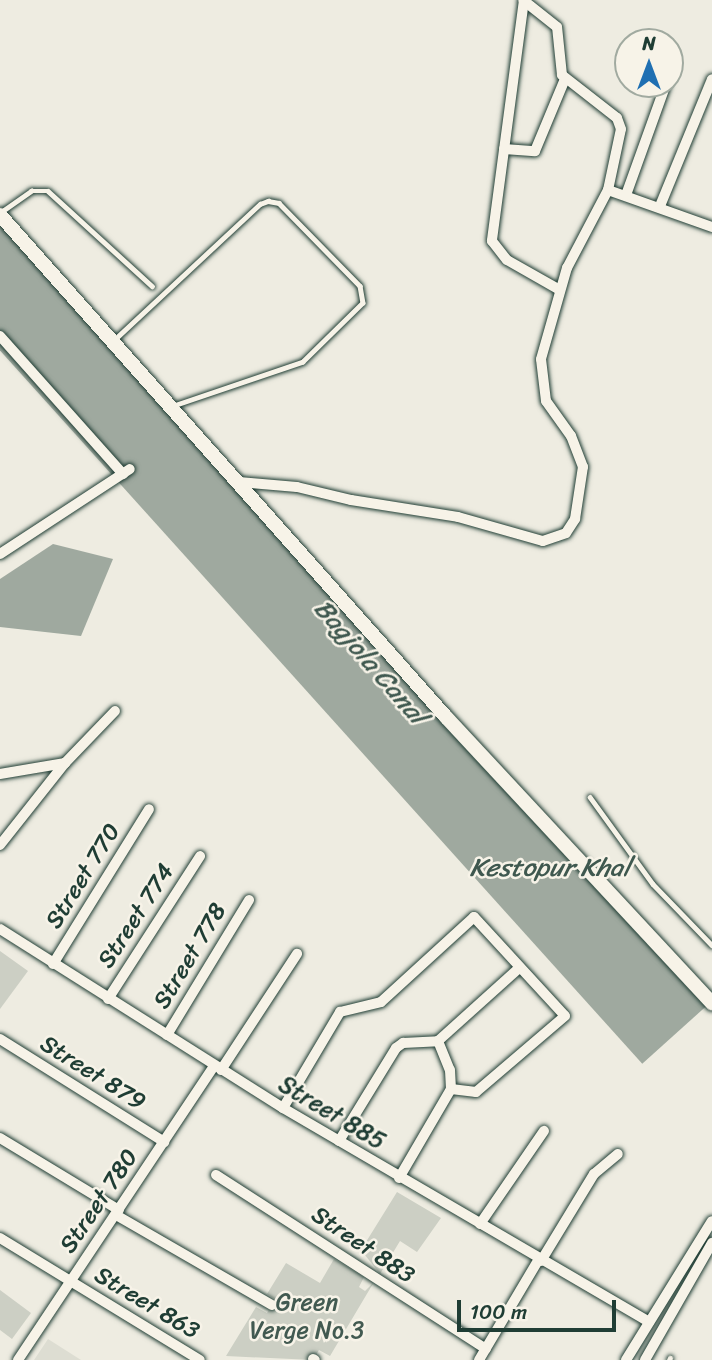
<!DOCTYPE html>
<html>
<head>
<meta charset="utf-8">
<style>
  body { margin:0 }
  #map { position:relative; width:712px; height:1360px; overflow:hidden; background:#eeece1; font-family:Sriracha,sans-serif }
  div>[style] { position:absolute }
  .built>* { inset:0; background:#ddddd2 }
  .green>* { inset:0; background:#cccfc4 }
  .water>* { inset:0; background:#9fa99f; transform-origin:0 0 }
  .roads { filter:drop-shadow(0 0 2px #1f3d34) drop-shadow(0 0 2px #1f3d34) }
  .lane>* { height:4.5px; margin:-2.25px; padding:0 2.25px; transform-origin:2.25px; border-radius:2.25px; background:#f7f3e8 }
  .street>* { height:10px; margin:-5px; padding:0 5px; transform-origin:5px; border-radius:5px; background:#f7f3e8 }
  .secondary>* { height:14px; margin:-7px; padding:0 7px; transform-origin:7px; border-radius:7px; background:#f7f3e8 }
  span { translate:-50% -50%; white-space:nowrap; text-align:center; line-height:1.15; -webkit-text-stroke:5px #f7f3e8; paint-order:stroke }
  .street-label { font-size:24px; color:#1f3d34 }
  .park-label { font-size:24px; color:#425a51 }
  .water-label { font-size:26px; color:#3f584f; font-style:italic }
  .north { position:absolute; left:614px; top:28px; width:70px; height:70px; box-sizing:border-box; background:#f7f3e8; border:2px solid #a1aaa0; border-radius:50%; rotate:0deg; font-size:19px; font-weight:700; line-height:28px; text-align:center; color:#1f3d34 }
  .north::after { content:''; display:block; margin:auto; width:24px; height:32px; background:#1f6fb2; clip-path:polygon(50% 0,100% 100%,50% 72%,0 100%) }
  .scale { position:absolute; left:457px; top:1300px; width:159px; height:32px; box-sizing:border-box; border:4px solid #1f3d34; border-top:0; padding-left:9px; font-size:21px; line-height:24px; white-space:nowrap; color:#1f3d34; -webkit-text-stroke:5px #f7f3e8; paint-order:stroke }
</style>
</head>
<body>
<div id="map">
  <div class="built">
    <div style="clip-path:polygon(48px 1339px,81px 1360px,34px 1360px)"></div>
  </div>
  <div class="green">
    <div style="clip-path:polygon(0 951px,28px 971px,0 1009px)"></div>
    <div style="clip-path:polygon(397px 1192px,441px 1218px,417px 1252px,400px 1241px,380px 1274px,361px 1250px)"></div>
    <div style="clip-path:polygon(334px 1259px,364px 1277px,359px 1287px,365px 1291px,374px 1282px,330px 1356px,319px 1350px,313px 1360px,226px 1356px,256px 1307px,267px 1313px,275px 1299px,267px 1294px,286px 1263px,320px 1283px)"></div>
    <div style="clip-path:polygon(0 1290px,31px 1313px,12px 1339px,0 1330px)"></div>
  </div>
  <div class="water">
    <div style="left:0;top:213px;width:1062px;height:92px;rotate:48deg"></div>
    <div style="clip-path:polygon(53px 544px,113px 559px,81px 636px,0 627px,0 579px)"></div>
  </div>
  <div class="roads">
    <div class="lane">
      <div style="left:1px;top:212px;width:37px;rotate:-35deg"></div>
      <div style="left:31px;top:191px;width:17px"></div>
      <div style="left:48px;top:191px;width:141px;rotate:42.4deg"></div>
      <div style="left:113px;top:341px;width:201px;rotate:-43deg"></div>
      <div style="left:260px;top:204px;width:9px;rotate:-21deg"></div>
      <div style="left:268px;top:201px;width:11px;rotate:10deg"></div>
      <div style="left:279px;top:203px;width:116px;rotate:45.7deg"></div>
      <div style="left:360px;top:286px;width:17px;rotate:80deg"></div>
      <div style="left:363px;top:303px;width:84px;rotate:135.5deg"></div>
      <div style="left:303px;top:362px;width:136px;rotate:161.2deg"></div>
      <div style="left:590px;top:797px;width:107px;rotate:54.1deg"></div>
      <div style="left:653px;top:884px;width:85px;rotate:46deg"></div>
      <div style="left:669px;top:1360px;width:2px;rotate:-63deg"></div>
    </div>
    <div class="street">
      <div style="left:524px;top:0;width:243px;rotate:97.6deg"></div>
      <div style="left:492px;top:241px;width:24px;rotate:52deg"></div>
      <div style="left:507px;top:260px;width:59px;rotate:29.6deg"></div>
      <div style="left:504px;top:149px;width:31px;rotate:4deg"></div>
      <div style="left:535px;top:151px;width:78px;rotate:-67.4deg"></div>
      <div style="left:608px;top:190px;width:110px;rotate:19.6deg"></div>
      <div style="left:626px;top:195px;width:118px;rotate:-70.2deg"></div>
      <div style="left:660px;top:206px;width:137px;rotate:-67.7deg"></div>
      <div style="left:0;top:336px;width:185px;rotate:48.3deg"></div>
      <div style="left:239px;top:482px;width:58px;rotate:4.9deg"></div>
      <div style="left:297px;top:487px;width:56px;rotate:13.5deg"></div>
      <div style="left:351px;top:500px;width:108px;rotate:9deg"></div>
      <div style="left:458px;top:517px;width:88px;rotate:15.8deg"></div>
      <div style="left:543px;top:541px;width:24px;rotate:-19deg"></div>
      <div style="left:566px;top:533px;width:17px;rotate:-57deg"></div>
      <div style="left:575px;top:519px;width:53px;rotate:-81.3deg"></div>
      <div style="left:583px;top:467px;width:33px;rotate:-111deg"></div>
      <div style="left:571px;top:436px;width:43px;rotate:-125.5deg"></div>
      <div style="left:546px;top:401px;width:42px;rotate:-96.8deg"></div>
      <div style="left:541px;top:359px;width:95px;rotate:-74.1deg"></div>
      <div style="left:567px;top:268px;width:88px;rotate:-62.3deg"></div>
      <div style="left:608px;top:190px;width:62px;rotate:-78deg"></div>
      <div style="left:621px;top:129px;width:12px;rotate:-110deg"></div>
      <div style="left:617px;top:118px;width:70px;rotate:-142deg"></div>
      <div style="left:562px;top:75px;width:48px;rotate:-95.9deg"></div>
      <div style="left:557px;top:27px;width:43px;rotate:-141.5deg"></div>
      <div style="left:0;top:554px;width:155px;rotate:-33.2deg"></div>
      <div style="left:0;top:774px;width:66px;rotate:-9.6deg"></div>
      <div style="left:65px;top:763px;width:72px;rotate:-46.1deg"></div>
      <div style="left:0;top:845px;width:105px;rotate:-51.6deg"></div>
      <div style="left:0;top:929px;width:335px;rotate:32.3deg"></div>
      <div style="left:283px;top:1108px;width:424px;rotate:30.3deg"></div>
      <div style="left:53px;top:964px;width:182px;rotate:-58.2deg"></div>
      <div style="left:108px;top:999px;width:170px;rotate:-57.2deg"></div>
      <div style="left:167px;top:1035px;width:158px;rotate:-58.7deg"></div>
      <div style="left:0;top:1039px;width:194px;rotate:32.1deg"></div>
      <div style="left:438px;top:1041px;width:31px;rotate:68deg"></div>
      <div style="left:450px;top:1070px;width:19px;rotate:87deg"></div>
      <div style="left:221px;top:1070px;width:139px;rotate:-56.8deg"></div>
      <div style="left:283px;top:1108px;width:112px;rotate:-59.3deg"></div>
      <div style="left:340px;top:1012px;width:42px;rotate:-13.7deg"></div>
      <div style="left:381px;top:1002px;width:126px;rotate:-42.4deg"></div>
      <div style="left:474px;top:917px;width:134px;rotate:47.4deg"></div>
      <div style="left:565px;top:1016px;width:117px;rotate:139.5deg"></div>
      <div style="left:476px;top:1092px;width:25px;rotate:-173deg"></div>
      <div style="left:0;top:1138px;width:139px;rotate:31.2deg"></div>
      <div style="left:339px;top:1141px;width:109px;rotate:-58.5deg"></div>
      <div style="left:396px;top:1048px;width:9px;rotate:-36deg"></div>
      <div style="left:403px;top:1043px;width:35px;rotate:-3deg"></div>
      <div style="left:438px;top:1041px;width:109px;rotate:-42deg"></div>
      <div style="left:216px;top:1175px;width:321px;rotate:32.8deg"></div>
      <div style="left:399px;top:1178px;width:103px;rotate:-59.7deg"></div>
      <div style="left:116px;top:1215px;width:180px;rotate:30deg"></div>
      <div style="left:480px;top:1224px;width:113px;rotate:-55.5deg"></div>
      <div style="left:0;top:1238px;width:234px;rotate:31.4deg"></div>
      <div style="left:541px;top:1261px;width:102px;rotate:-58.7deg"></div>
      <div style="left:594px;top:1174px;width:31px;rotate:-40deg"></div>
      <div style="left:313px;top:1359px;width:2px;rotate:27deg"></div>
      <div style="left:18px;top:1360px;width:353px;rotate:-56.3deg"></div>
      <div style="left:479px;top:1360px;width:117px;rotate:-59.3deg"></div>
      <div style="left:626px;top:1360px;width:163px;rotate:-58.3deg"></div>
      <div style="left:645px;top:1360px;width:135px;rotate:-60.2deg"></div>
    </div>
    <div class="secondary">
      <div style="left:0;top:215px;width:672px;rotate:48.38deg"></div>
      <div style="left:446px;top:717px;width:391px;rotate:47.1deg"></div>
    </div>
  </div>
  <div class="street-label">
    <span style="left:83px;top:876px;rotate:-58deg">Street 770</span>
    <span style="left:136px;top:916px;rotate:-57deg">Street 774</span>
    <span style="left:190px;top:956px;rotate:-59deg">Street 778</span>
    <span style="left:93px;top:1073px;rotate:32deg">Street 879</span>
    <span style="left:332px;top:1113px;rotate:31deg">Street 885</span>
    <span style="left:99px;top:1201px;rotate:-56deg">Street 780</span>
    <span style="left:363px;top:1245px;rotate:34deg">Street 883</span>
    <span style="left:147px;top:1303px;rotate:31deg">Street 863</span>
  </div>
  <div class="park-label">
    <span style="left:307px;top:1317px">Green<br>Verge No.3</span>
  </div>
  <div class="water-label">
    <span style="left:370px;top:662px;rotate:49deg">Bagjola Canal</span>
    <span style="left:550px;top:868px">Kestopur Khal</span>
  </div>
  <div class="north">N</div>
  <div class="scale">100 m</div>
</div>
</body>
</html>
